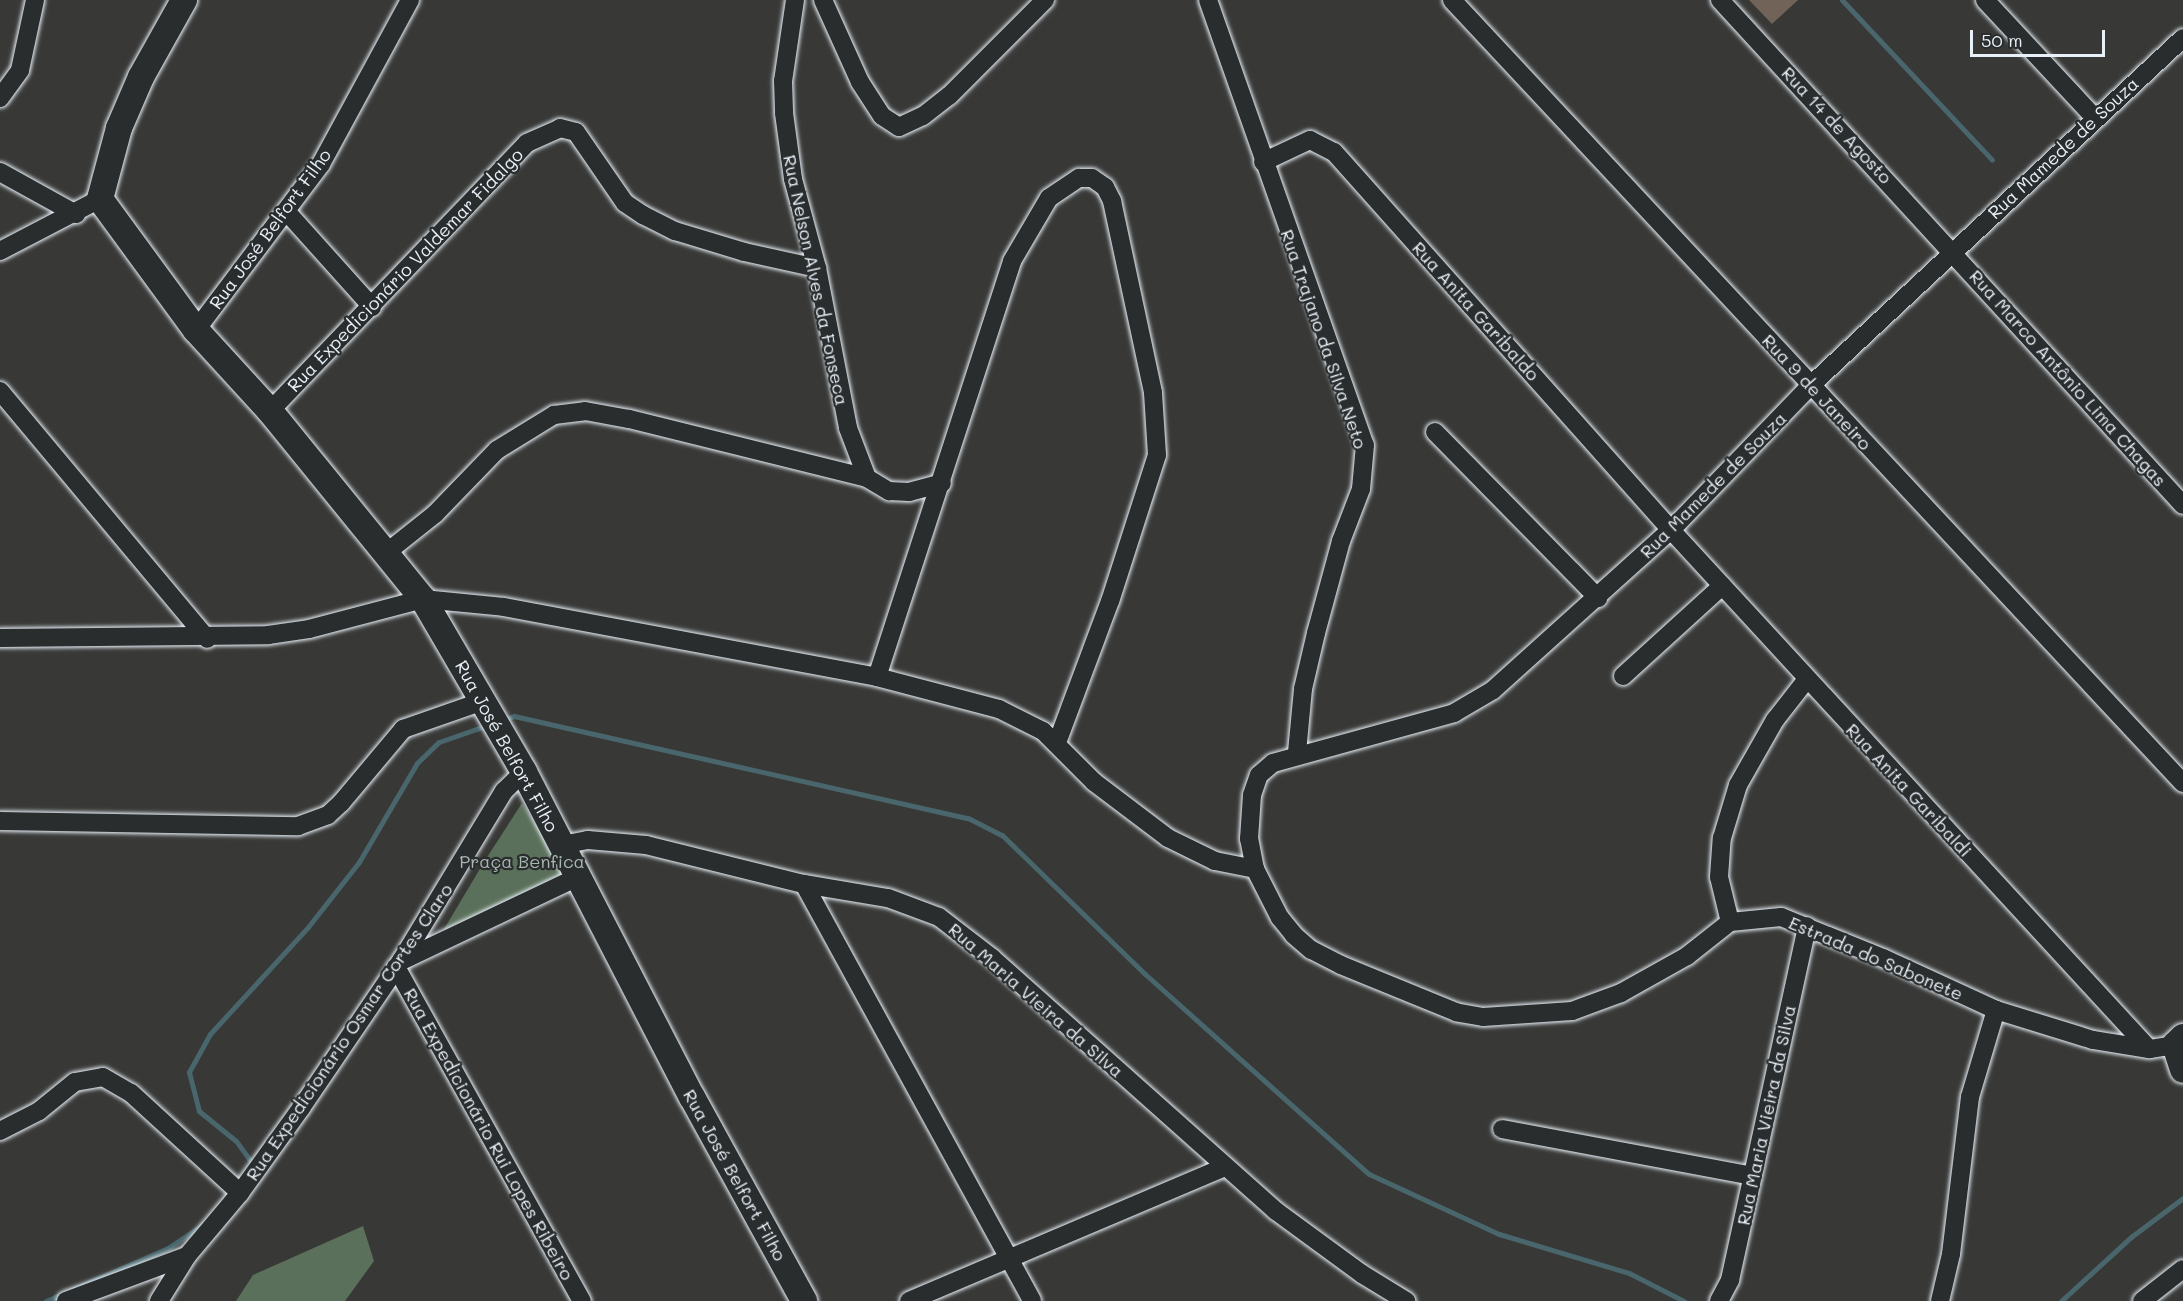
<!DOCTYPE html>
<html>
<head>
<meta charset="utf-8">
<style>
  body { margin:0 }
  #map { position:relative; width:2183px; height:1301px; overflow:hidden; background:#383836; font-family:Mali,sans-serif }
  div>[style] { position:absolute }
  .green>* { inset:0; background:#5b705a }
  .stream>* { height:5px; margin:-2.5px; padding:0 2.5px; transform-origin:2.5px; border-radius:2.5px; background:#48666b }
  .building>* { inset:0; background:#716357 }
  .roads { filter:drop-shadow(0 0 2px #e8f1f8) drop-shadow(0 0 2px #e8f1f8) }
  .street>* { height:18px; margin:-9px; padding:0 9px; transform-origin:9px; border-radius:9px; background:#2a2d2e }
  .secondary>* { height:26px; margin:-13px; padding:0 13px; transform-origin:13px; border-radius:13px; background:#2a2d2e }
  span { translate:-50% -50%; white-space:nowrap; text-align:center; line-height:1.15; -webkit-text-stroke:4.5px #2a2d2e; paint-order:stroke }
  .street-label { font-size:18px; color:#e8f1f8 }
  .park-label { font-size:18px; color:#a9b7b1 }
  .scale { position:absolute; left:1970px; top:30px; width:135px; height:27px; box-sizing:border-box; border:3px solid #e8f1f8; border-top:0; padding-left:8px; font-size:18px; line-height:21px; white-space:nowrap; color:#e8f1f8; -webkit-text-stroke:4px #2a2d2e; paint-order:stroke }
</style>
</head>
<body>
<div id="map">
  <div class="green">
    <div style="clip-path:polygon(522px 803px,566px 872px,437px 941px,484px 862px)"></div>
    <div style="clip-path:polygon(363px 1226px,374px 1261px,345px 1301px,236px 1301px,253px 1275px)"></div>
  </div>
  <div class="stream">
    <div style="left:1842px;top:0;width:219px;rotate:46.8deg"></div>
    <div style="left:503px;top:720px;width:12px;rotate:-20deg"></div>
    <div style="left:514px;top:716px;width:465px;rotate:12.7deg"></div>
    <div style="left:968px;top:818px;width:38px;rotate:27deg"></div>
    <div style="left:1002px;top:835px;width:199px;rotate:44.2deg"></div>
    <div style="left:1145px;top:974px;width:300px;rotate:41.8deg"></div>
    <div style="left:1369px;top:1174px;width:143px;rotate:24.8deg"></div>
    <div style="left:1499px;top:1234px;width:136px;rotate:16.7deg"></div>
    <div style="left:1629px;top:1273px;width:62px;rotate:27deg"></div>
    <div style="left:255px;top:1167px;width:32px;rotate:-126deg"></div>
    <div style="left:236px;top:1141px;width:48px;rotate:-141deg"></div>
    <div style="left:199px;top:1111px;width:40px;rotate:-104.4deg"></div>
    <div style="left:189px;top:1072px;width:43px;rotate:-61.1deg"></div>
    <div style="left:210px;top:1034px;width:145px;rotate:-47.5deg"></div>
    <div style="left:308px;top:927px;width:83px;rotate:-51.9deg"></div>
    <div style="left:359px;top:862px;width:115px;rotate:-59.6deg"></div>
    <div style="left:417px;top:763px;width:30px;rotate:-44deg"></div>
    <div style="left:439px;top:742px;width:52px;rotate:-19.1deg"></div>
    <div style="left:46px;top:1301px;width:133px;rotate:-23.5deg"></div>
    <div style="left:168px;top:1248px;width:45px;rotate:-34deg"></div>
    <div style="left:2061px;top:1301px;width:95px;rotate:-42.4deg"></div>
    <div style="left:2131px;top:1237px;width:65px;rotate:-36.9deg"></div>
  </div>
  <div class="building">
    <div style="clip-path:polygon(1749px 0,1798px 0,1772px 24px)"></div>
  </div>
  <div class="roads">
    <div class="street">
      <div style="left:795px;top:0;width:82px;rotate:98.4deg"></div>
      <div style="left:783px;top:81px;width:32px;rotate:88deg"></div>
      <div style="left:784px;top:113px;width:67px;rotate:82.2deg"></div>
      <div style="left:793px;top:179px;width:92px;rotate:74.9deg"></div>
      <div style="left:817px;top:268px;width:163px;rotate:79deg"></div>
      <div style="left:848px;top:428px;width:53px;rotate:69.2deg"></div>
      <div style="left:867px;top:478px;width:26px;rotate:31deg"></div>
      <div style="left:889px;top:491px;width:20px;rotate:3deg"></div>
      <div style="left:909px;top:492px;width:34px;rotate:-15deg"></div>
      <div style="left:823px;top:0;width:90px;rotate:65.7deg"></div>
      <div style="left:860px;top:82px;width:40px;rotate:57.1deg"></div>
      <div style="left:882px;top:116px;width:20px;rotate:33deg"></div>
      <div style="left:899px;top:127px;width:26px;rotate:-25deg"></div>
      <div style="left:923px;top:116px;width:33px;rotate:-38deg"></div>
      <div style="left:949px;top:96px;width:136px;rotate:-45deg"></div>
      <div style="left:1208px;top:0;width:472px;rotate:70.6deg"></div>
      <div style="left:1365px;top:445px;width:44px;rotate:95.2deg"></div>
      <div style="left:1361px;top:489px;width:56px;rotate:111deg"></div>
      <div style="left:1341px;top:541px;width:95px;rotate:105.2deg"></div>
      <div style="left:1316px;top:633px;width:57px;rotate:103.1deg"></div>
      <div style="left:1303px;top:689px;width:64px;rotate:95.4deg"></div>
      <div style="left:1452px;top:0;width:1071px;rotate:46.97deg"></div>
      <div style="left:1720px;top:0;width:685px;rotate:47.48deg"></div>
      <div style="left:1985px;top:0;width:160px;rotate:47deg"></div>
      <div style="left:0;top:98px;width:34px;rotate:-54deg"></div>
      <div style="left:20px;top:70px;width:72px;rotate:-77.9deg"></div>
      <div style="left:1263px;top:162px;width:52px;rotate:-25.1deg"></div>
      <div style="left:1310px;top:140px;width:27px;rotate:27deg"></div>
      <div style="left:1334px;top:152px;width:506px;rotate:48.28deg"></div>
      <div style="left:1671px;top:530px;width:706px;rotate:47.35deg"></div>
      <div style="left:0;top:172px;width:87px;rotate:28.9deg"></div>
      <div style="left:286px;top:211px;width:129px;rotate:48.1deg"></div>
      <div style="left:0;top:251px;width:113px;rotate:-27.5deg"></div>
      <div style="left:196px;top:330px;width:208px;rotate:-53deg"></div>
      <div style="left:321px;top:164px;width:187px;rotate:-61.5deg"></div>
      <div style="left:0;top:391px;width:323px;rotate:50.1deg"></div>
      <div style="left:270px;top:411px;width:371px;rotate:-46.2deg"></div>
      <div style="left:527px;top:143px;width:36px;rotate:-24deg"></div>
      <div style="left:560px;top:128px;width:16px;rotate:14deg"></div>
      <div style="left:576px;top:132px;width:86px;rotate:55.4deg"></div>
      <div style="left:625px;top:203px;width:22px;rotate:34deg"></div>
      <div style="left:643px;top:215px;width:36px;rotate:27deg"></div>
      <div style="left:675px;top:231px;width:72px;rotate:16.9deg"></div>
      <div style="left:744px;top:252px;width:75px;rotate:12.4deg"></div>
      <div style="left:1435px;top:432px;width:233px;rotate:45.5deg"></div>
      <div style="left:386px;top:553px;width:63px;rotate:-38.5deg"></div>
      <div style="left:435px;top:514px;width:89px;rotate:-45.9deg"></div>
      <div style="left:497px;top:450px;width:67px;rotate:-31.6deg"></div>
      <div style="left:554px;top:415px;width:31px;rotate:-7deg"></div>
      <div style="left:585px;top:411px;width:45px;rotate:10.3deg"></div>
      <div style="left:629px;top:419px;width:245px;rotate:13.9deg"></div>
      <div style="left:0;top:638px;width:268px;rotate:-0.6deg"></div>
      <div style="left:268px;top:635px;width:41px;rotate:-8.3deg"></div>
      <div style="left:309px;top:629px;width:118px;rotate:-14.7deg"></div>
      <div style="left:423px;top:599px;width:81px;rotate:5.6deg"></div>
      <div style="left:504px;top:607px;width:380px;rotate:10.6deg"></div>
      <div style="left:877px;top:677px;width:126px;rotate:14.7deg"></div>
      <div style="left:999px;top:709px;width:49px;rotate:26.6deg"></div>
      <div style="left:1043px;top:731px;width:72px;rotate:45deg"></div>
      <div style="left:1094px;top:782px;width:93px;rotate:37.1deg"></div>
      <div style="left:1168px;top:838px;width:52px;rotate:26.1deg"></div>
      <div style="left:1215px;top:861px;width:41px;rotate:11.3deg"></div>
      <div style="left:1623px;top:676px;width:134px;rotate:-42.3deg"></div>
      <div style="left:877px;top:677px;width:437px;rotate:-72deg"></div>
      <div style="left:1012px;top:261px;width:73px;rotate:-59.6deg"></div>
      <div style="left:1049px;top:198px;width:36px;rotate:-34deg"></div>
      <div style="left:1079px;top:178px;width:13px"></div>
      <div style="left:1092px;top:178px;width:16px;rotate:35deg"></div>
      <div style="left:1105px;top:187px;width:16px;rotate:63deg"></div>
      <div style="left:1112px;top:201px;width:196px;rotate:77.9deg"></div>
      <div style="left:1153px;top:393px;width:62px;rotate:86.3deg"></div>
      <div style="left:1157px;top:455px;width:153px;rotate:107.8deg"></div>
      <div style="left:1110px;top:601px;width:152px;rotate:110.5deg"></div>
      <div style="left:0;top:821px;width:298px;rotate:1deg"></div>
      <div style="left:298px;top:826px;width:32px;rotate:-20deg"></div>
      <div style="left:328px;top:815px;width:18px;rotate:-43deg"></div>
      <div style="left:341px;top:803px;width:97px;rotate:-50deg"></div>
      <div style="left:403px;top:729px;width:85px;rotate:-19.3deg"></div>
      <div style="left:562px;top:845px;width:26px;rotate:-11deg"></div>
      <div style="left:588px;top:840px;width:58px;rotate:4.9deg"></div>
      <div style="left:646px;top:845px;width:163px;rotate:13.9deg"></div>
      <div style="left:804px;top:884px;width:85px;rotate:9.5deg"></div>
      <div style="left:888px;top:898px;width:54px;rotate:20.4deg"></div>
      <div style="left:939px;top:917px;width:67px;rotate:37.7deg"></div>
      <div style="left:992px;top:958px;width:380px;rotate:41.7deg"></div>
      <div style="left:1276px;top:1211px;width:107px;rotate:36.2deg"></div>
      <div style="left:1362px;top:1274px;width:52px;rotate:31.5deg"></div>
      <div style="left:804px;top:884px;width:475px;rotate:61.3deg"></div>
      <div style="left:1730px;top:922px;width:46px;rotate:-103.7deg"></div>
      <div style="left:1719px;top:877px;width:39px;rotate:-86deg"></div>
      <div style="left:1722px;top:838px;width:55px;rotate:-73.2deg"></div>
      <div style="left:1738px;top:785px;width:75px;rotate:-60.4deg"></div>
      <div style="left:1775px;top:720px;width:52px;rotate:-52deg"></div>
      <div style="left:401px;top:961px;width:196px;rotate:-25.4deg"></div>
      <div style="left:396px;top:967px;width:382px;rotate:60.9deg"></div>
      <div style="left:2175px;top:1045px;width:26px;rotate:171deg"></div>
      <div style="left:2149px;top:1049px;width:57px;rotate:-170.9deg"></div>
      <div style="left:2093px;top:1040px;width:102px;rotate:-162.8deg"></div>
      <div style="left:1996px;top:1010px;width:124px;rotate:-155.3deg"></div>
      <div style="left:1883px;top:958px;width:110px;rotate:-158.1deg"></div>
      <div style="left:1781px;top:917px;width:51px;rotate:174.4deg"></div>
      <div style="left:1730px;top:922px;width:55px;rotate:141.7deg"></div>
      <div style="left:1687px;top:956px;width:76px;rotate:150.7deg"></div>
      <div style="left:1621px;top:993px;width:52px;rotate:159.8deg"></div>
      <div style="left:1572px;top:1011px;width:89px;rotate:176.1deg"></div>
      <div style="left:1483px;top:1017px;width:27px;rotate:-170deg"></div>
      <div style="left:1456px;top:1012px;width:124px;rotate:-157.8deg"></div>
      <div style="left:1341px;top:965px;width:34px;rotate:-153deg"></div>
      <div style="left:1311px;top:950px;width:23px;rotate:-139deg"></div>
      <div style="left:1294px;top:935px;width:22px;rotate:-129deg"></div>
      <div style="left:1280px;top:918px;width:55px;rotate:-117deg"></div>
      <div style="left:1255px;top:869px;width:31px;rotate:-101deg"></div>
      <div style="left:1249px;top:839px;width:44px;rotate:-86.1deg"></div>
      <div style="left:1252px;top:795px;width:21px;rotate:-71deg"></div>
      <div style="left:1259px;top:775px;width:18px;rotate:-41deg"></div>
      <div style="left:1273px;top:763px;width:188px;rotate:-15.4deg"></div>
      <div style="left:1454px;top:713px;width:45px;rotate:-30.5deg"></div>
      <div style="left:1493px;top:690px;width:239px;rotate:-42deg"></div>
      <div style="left:1671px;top:530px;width:200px;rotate:-46deg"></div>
      <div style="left:1810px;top:386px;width:510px;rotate:-43.01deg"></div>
      <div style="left:1502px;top:1129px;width:255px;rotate:10.6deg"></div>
      <div style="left:0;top:1131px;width:44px;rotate:-27.1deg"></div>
      <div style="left:39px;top:1111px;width:46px;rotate:-38.9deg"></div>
      <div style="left:75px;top:1082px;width:28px;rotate:-10deg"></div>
      <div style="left:103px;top:1077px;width:32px;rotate:30deg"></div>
      <div style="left:131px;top:1093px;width:148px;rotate:42.5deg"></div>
      <div style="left:66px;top:1301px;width:129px;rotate:-20.4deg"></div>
      <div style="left:159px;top:1301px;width:53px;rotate:-58.1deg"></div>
      <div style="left:187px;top:1256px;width:82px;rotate:-49.9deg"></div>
      <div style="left:240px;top:1193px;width:105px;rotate:-54.3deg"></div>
      <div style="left:301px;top:1108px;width:178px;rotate:-55.8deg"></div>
      <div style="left:401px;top:961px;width:199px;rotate:-58.8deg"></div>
      <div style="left:504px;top:791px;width:28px;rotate:-44deg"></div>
      <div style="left:909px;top:1301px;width:342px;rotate:-23deg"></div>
      <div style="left:1719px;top:1301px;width:24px;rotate:-62deg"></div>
      <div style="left:1730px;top:1280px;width:362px;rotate:-77.7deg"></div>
      <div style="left:1940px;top:1301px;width:48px;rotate:-76.8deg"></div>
      <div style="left:1951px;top:1254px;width:158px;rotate:-83.1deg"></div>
      <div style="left:1970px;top:1097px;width:91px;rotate:-73.4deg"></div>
      <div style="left:2142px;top:1301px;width:52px;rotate:-38deg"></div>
    </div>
    <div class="secondary">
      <div style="left:184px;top:0;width:88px;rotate:119.2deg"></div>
      <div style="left:141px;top:77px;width:56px;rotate:113.3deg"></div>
      <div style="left:119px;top:128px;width:73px;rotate:105deg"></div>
      <div style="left:100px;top:199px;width:162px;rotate:53.8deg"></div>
      <div style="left:196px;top:330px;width:110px;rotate:47.6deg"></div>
      <div style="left:270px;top:411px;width:242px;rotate:50.9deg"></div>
      <div style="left:423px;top:599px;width:200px;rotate:59.7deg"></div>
      <div style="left:524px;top:772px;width:366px;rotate:62.7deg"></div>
      <div style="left:692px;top:1097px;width:233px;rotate:61.2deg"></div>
      <div style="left:2183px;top:1037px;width:11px;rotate:135deg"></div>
      <div style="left:2175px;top:1045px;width:26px;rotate:72deg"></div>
    </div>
  </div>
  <div class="street-label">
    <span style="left:1837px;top:125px;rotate:47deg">Rua 14 de Agosto</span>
    <span style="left:2063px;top:148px;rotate:-43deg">Rua Mamede de Souza</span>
    <span style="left:270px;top:229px;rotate:-54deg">Rua José Belfort Filho</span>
    <span style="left:405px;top:270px;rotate:-46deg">Rua Expedicionário Valdemar Fidalgo</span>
    <span style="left:816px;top:280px;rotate:78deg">Rua Nelson Alves da Fonseca</span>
    <span style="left:1476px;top:311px;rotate:48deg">Rua Anita Garibaldo</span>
    <span style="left:1324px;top:339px;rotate:71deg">Rua Trajano da Silva Neto</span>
    <span style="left:2068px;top:378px;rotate:48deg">Rua Marco Antônio Lima Chagas</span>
    <span style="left:1817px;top:392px;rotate:47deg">Rua 9 de Janeiro</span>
    <span style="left:1713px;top:485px;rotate:-45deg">Rua Mamede de Souza</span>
    <span style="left:507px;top:746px;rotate:61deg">Rua José Belfort Filho</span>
    <span style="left:1909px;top:790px;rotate:47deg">Rua Anita Garibaldi</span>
    <span style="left:1876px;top:958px;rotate:23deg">Estrada do Sabonete</span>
    <span style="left:1036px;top:1000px;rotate:41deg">Rua Maria Vieira da Silva</span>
    <span style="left:349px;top:1032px;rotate:-56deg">Rua Expedicionário Osmar Cortes Claro</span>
    <span style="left:1766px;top:1115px;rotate:-78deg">Rua Maria Vieira da Silva</span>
    <span style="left:489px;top:1134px;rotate:61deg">Rua Expedicionário Rui Lopes Ribeiro</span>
    <span style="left:735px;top:1175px;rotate:61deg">Rua José Belfort Filho</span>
  </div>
  <div class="park-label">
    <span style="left:522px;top:861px">Praça Benfica</span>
  </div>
  <div class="scale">50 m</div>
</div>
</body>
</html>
